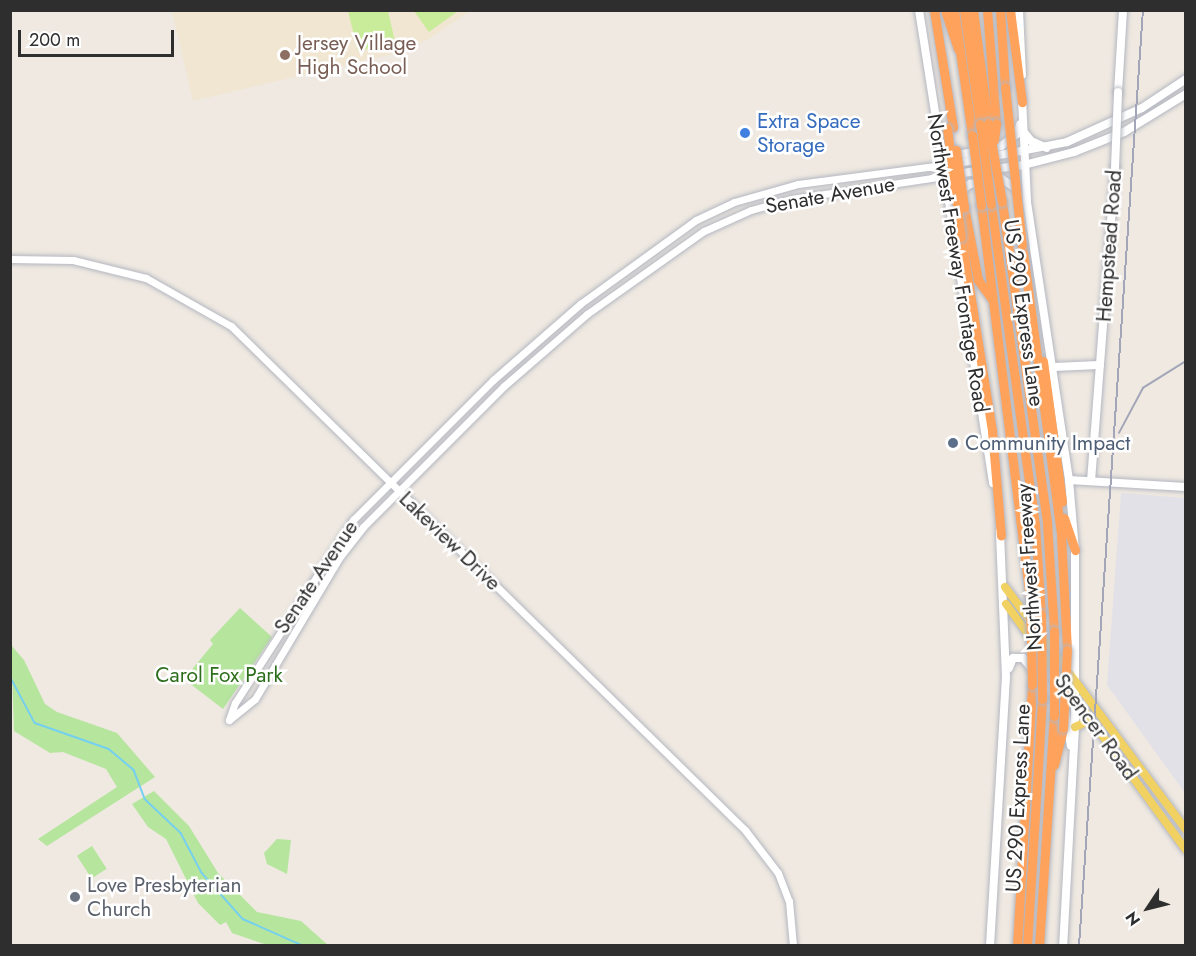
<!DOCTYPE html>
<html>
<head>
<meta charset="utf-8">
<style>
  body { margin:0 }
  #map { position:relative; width:1196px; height:956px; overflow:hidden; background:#efe9e1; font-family:Jost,sans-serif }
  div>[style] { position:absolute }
  .industrial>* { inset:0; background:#e3e1e8 }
  .education>* { inset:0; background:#f0e6d1 }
  .green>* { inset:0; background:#b6e59e; transform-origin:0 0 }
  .pitch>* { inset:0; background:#c9ec9a }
  .stream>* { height:1.5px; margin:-0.75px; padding:0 0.75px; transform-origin:0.75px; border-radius:0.75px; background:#75cff0 }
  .roads { filter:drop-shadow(0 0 2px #b4b7c1) drop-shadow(0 0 2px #b4b7c1) }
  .tertiary>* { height:7px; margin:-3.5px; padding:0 3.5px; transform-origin:3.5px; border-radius:3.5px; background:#fff }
  .secondary>* { height:8px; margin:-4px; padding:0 4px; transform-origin:4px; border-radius:4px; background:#fff }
  .primary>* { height:8px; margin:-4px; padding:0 4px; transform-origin:4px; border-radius:4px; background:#f2d163 }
  .motorway>* { height:9px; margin:-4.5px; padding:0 4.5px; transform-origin:4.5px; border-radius:4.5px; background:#ffa35c }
  .rail>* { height:1.5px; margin:-0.75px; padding:0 0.75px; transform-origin:0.75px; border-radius:0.75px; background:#a3a6b8 }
  .bridges { filter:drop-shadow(0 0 2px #b4b7c1) drop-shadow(0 0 2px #b4b7c1) }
  .secondary-bridge>* { height:8px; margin:-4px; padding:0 4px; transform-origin:4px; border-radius:4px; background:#fff }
  .motorway-bridge>* { height:9px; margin:-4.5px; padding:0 4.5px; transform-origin:4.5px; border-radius:4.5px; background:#ffa35c }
  .dots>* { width:16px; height:16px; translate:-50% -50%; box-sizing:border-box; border:3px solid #fff; border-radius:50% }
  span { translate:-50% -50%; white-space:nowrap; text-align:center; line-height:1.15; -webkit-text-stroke:5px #fff; paint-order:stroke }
  .education-label { font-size:21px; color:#785e54 }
  .left { translate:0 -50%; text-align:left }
  .shop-label { font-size:21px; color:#366cbe }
  .street-label { font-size:21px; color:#2e2e2e }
  .service-label { font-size:21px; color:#4e5e75 }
  .park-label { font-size:21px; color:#2c6e1b }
  .worship-label { font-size:21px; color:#5b616d }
  .frame { position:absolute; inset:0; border:12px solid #2e2e2e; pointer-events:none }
  .north { position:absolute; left:1118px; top:878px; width:60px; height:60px; -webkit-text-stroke:4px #fff; paint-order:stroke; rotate:235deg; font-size:16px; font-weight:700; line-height:24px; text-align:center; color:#2e2e2e }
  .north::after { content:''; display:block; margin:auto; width:21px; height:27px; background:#2e2e2e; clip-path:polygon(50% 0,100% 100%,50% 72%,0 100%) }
  .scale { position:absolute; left:18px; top:30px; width:156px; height:27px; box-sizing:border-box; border:3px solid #2e2e2e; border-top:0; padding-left:8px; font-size:18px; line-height:21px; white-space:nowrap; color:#2e2e2e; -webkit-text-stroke:4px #fff; paint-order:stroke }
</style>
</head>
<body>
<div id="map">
  <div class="industrial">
    <div style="clip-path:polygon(1121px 493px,1185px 498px,1185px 793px,1107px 685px)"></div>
  </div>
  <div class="education">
    <div style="clip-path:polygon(172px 11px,470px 11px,427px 40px,396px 53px,193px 101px)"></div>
  </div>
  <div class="green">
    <div style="clip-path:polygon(240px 608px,272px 637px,223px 709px,184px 679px,213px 644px,210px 640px)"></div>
    <div style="clip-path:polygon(11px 645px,24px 660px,45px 704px,57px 712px,117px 733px,155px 777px,47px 846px,38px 839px,117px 787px,106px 769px,63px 752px,50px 753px,14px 731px)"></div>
    <div style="clip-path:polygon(154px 791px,189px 826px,218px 873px,257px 912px,301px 921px,328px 945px,267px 945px,232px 933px,226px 922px,220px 925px,198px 903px,166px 839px,148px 827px,132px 804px)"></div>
    <div style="clip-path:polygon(277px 839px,291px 840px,287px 874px,267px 864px,264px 853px)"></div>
    <div style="left:92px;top:846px;width:27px;height:18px;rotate:57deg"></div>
  </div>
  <div class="pitch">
    <div style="clip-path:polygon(348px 11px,388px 11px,395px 42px,358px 51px)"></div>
    <div style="clip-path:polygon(414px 11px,458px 11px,429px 32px)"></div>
  </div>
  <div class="stream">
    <div style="left:10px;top:676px;width:53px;rotate:62deg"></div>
    <div style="left:35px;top:723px;width:78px;rotate:19.4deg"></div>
    <div style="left:109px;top:749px;width:33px;rotate:40deg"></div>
    <div style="left:134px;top:770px;width:31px;rotate:69deg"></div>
    <div style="left:145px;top:799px;width:50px;rotate:43.4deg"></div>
    <div style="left:181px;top:833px;width:45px;rotate:62.3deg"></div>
    <div style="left:202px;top:873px;width:62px;rotate:48.3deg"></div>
    <div style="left:243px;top:919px;width:67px;rotate:23.9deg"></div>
  </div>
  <div class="roads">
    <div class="tertiary">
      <div style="left:10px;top:259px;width:63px;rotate:0.9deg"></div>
      <div style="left:73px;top:260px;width:75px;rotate:13.9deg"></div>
      <div style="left:146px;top:278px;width:98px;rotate:29.5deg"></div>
      <div style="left:231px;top:326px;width:720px;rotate:44.44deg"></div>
      <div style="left:745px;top:830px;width:54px;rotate:52.5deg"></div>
      <div style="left:778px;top:873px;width:30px;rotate:69deg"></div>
      <div style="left:789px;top:901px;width:45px;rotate:84.9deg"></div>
      <div style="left:229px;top:720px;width:18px;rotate:-71deg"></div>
      <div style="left:235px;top:703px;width:218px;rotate:-57.2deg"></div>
      <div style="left:353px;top:520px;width:198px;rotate:-45deg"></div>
      <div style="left:493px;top:380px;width:116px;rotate:-41.1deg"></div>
      <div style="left:580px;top:304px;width:143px;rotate:-35.9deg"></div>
      <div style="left:696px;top:220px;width:42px;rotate:-25.3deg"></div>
      <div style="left:734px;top:202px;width:66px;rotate:-15.7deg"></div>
      <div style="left:798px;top:184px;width:146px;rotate:-7.5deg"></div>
      <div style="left:229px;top:720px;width:33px;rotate:-39deg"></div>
      <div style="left:255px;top:699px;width:164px;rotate:-59.2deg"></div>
      <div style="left:339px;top:558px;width:39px;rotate:-52deg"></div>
      <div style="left:363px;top:527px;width:199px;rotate:-45deg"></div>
      <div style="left:504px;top:386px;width:110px;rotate:-40.9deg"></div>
      <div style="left:587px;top:314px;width:143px;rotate:-35.4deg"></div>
      <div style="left:704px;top:231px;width:51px;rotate:-24.1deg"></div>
      <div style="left:751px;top:210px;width:41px;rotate:-15.4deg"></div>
      <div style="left:791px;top:199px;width:155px;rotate:-8.5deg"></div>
    </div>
    <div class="secondary">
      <div style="left:919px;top:10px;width:479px;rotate:81.1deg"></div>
      <div style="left:1019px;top:10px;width:65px;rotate:87.4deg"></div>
      <div style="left:1118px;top:92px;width:82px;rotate:-86.5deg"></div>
      <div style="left:1022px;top:99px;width:103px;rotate:87.2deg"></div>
      <div style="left:1027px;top:202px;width:281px;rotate:81.4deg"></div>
      <div style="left:1069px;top:480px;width:70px;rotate:85.1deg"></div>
      <div style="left:1075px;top:550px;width:177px;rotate:90deg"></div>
      <div style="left:1075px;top:727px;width:219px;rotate:93.1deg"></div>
      <div style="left:1023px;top:131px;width:13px;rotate:51deg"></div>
      <div style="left:1031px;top:141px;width:17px;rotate:24deg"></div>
      <div style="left:953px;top:152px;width:6px;rotate:31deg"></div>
      <div style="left:958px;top:155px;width:44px;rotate:-11.8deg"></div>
      <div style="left:1001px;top:146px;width:20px;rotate:-37deg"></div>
      <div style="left:1017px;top:134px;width:10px;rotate:-73deg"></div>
      <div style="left:953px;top:164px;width:116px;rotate:-10.9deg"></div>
      <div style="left:1067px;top:142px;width:82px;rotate:-24.4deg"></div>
      <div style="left:1142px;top:108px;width:53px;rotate:-33.4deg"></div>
      <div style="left:955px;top:174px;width:70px;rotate:-7.4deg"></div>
      <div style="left:1024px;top:165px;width:52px;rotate:-14.6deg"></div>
      <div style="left:1074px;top:152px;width:54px;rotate:-21.8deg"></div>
      <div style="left:1124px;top:132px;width:73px;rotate:-31.5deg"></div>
      <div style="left:960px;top:192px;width:13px;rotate:-39deg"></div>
      <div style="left:970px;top:184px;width:32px;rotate:-9deg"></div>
      <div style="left:1002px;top:179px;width:18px;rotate:34deg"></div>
      <div style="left:1052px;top:367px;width:48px;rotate:-2.4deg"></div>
      <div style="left:1069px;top:480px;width:117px;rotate:3.4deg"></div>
      <div style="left:1091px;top:481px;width:314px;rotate:-85.6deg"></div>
      <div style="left:1009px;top:668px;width:11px;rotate:-68deg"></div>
      <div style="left:1013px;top:658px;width:10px"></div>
      <div style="left:1023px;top:658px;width:66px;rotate:50.5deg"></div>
      <div style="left:1065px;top:709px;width:37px;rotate:81deg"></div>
      <div style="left:990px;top:946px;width:269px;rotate:-86.6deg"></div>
      <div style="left:1006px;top:677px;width:146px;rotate:-92.4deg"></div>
    </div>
    <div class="primary">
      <div style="left:1005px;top:587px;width:303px;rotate:53.3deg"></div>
      <div style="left:1006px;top:604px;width:305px;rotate:53.8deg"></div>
      <div style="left:1075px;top:727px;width:17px;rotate:-24deg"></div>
    </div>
    <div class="motorway">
      <div style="left:934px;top:10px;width:119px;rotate:80.8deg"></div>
      <div style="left:945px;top:10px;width:41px;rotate:71.6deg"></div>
      <div style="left:954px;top:10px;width:126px;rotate:81.8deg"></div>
      <div style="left:964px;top:10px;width:115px;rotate:82deg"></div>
      <div style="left:973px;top:10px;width:114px;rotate:82.4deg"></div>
      <div style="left:987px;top:10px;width:113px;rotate:85.4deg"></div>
      <div style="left:1000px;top:10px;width:77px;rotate:86.3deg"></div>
      <div style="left:1010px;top:10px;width:93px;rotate:82.6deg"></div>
      <div style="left:1002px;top:202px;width:324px;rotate:82deg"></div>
      <div style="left:1047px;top:523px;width:108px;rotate:86.3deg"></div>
      <div style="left:991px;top:204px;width:323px;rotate:82.2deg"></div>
      <div style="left:1035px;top:524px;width:90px;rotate:86.2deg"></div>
      <div style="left:981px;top:205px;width:396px;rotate:82.9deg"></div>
      <div style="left:964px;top:207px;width:74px;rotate:79.1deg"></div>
      <div style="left:978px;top:280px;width:24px;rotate:54deg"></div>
      <div style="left:961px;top:237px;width:196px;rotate:80.9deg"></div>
      <div style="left:992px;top:431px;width:105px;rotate:85.1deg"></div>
      <div style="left:1022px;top:245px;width:293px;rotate:82.3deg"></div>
      <div style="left:1061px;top:535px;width:115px;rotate:87deg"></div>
      <div style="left:1043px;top:361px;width:142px;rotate:82.3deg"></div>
      <div style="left:1064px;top:518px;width:34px;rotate:71deg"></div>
      <div style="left:1054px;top:765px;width:38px;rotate:-76deg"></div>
      <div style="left:1017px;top:946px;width:261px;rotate:-86.7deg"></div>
      <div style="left:1027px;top:946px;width:247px;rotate:-86.5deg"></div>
      <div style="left:1039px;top:946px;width:230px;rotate:-86.3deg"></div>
    </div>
  </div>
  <div class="rail">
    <div style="left:1119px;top:433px;width:51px;rotate:-61.9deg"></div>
    <div style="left:1143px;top:388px;width:51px;rotate:-32.1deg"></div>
    <div style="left:1079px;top:946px;width:938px;rotate:-86.09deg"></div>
  </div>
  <div class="bridges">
    <div class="secondary-bridge">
      <div style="left:1115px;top:168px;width:76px;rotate:-87.7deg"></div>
    </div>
    <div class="motorway-bridge">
      <div style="left:1005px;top:87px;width:159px;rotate:83.9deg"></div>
      <div style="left:988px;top:123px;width:80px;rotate:80deg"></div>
      <div style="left:980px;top:124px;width:81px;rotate:82.2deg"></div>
      <div style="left:947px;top:128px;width:110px;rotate:82.7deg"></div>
      <div style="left:972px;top:135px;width:71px;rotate:82.7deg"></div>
      <div style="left:994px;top:140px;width:17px;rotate:-83deg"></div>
      <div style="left:956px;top:150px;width:58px;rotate:82deg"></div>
      <div style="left:1030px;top:598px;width:87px;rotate:88.7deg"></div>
      <div style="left:1041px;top:614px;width:85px;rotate:89.3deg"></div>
      <div style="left:1054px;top:631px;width:85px;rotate:90deg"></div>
      <div style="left:1063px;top:728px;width:78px;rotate:-87.1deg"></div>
    </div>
  </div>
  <div class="dots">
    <div style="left:285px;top:55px;background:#8d6e63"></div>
    <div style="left:745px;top:133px;background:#3f7fe0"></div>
    <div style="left:953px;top:443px;background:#5c6f8a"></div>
    <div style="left:75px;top:897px;background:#6b7280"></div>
  </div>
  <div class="education-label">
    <span class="left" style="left:297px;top:55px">Jersey Village<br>High School</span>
  </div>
  <div class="shop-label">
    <span class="left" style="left:757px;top:133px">Extra Space<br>Storage</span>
  </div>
  <div class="street-label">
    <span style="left:830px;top:195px;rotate:-10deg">Senate Avenue</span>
    <span style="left:1109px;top:246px;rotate:-86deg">Hempstead Road</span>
    <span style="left:958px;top:263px;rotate:81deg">Northwest Freeway Frontage Road</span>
    <span style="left:1024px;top:313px;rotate:82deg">US 290 Express Lane</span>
    <span style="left:450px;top:541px;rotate:44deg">Lakeview Drive</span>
    <span style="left:1029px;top:567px;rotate:-94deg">Northwest Freeway</span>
    <span style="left:316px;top:577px;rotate:-56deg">Senate Avenue</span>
    <span style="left:1096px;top:727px;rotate:54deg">Spencer Road</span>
    <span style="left:1018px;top:798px;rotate:-87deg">US 290 Express Lane</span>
  </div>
  <div class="service-label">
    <span class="left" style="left:965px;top:443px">Community Impact</span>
  </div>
  <div class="park-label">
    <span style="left:219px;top:675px">Carol Fox Park</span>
  </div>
  <div class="worship-label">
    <span class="left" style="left:87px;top:897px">Love Presbyterian<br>Church</span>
  </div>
  <div class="frame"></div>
  <div class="north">N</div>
  <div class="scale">200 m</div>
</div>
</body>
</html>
